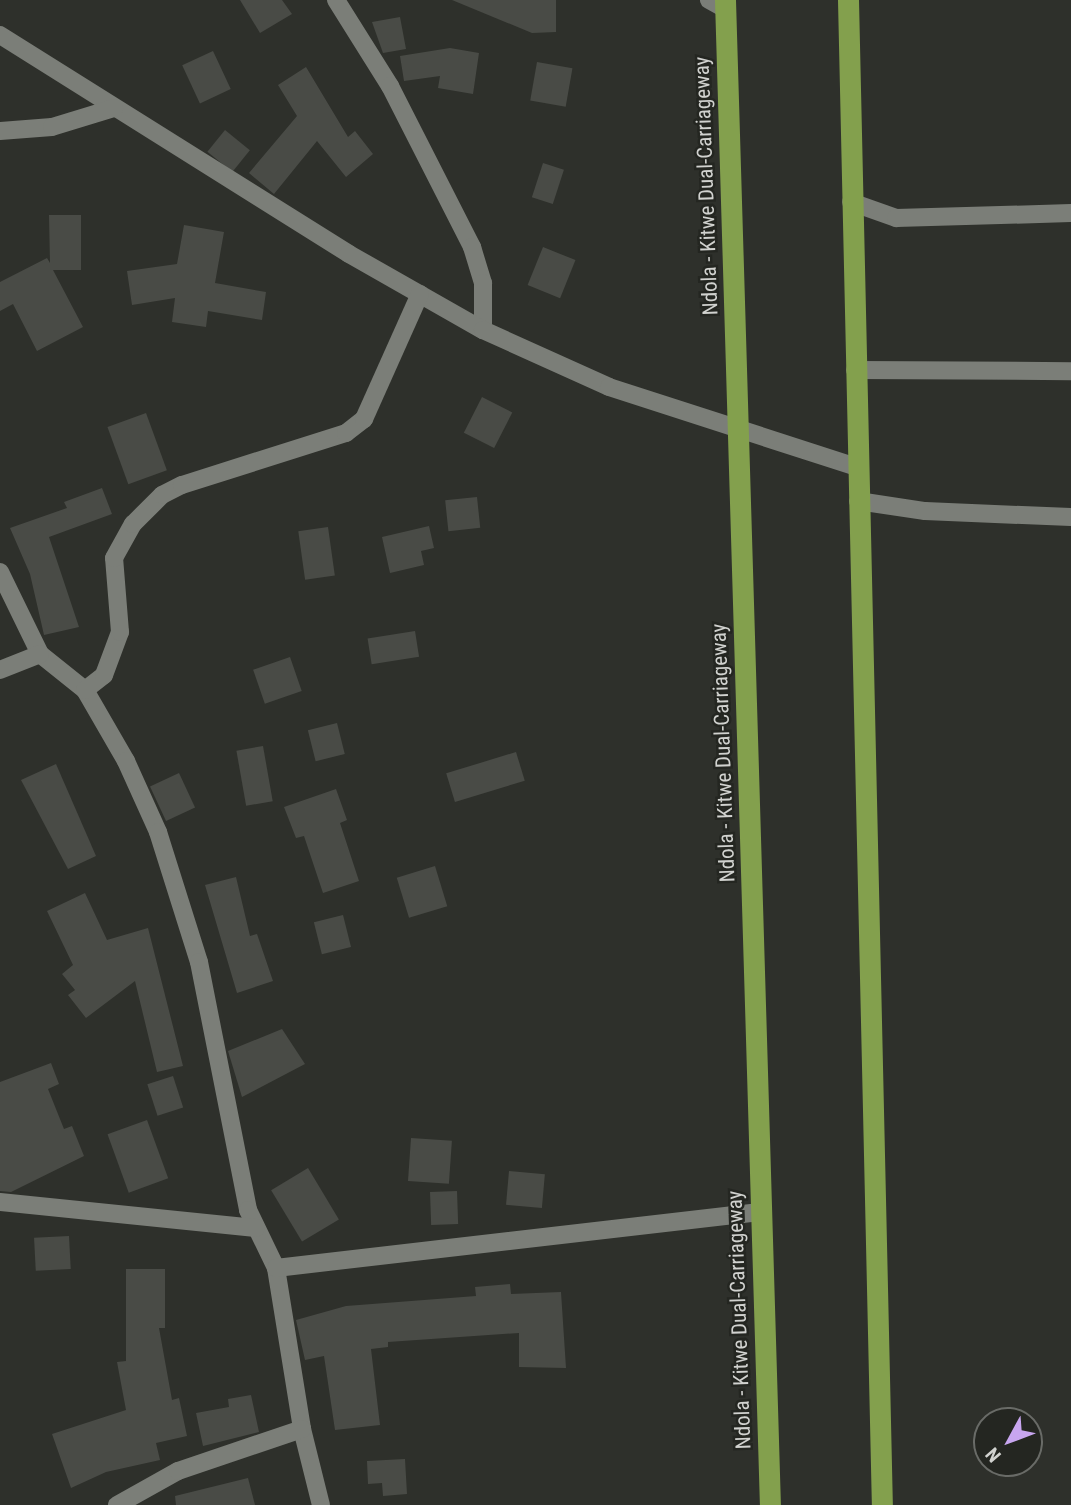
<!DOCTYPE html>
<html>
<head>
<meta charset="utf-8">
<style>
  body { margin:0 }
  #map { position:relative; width:1071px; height:1505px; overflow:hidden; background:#2e302b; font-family:"Roboto Condensed",sans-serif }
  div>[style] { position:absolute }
  .building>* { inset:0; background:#494b46; transform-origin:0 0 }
  .minor>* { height:18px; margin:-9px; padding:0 9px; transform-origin:9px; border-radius:9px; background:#7b7e78 }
  .highway>* { height:21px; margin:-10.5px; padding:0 10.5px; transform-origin:10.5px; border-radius:10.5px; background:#83a04d }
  span { translate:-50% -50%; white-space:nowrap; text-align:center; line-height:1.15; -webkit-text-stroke:5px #242621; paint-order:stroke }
  .street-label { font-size:21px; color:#d1d2cf }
  .north { position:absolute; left:973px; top:1407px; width:70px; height:70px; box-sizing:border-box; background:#242621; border:2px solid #696b67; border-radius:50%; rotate:229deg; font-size:19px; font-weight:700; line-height:28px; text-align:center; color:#d1d2cf }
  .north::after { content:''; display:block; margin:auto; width:24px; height:32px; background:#c8a6ef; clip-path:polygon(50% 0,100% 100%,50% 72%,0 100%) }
</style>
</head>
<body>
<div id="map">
  <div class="building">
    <div style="clip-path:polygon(240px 0,282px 0,292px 14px,260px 33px)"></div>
    <div style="clip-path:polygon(452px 0,556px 0,556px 32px,532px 33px)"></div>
    <div style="clip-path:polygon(400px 17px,406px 49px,383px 53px,372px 22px)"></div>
    <div style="clip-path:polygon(450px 48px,479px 53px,473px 94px,438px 88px,440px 76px,404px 81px,400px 56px)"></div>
    <div style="left:213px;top:51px;width:42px;height:34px;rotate:65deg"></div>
    <div style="left:537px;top:62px;width:36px;height:39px;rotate:10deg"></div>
    <div style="clip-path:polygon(306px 67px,348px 137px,355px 131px,373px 154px,346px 177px,317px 141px,274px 194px,249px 173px,297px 116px,278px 85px)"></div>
    <div style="left:225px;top:130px;width:32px;height:28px;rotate:39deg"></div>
    <div style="left:543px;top:163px;width:22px;height:36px;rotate:18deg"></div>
    <div style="clip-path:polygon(49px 215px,81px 215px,81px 270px,53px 270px,83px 327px,37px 351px,13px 304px,0 311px,0 282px,47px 258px,50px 263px)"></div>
    <div style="clip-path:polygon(184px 225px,224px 232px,215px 283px,266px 292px,262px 320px,208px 311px,206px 327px,172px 322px,175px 298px,132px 305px,127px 271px,177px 264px)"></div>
    <div style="left:543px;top:247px;width:35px;height:41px;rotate:22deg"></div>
    <div style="left:482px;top:397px;width:34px;height:40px;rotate:27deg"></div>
    <div style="left:146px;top:413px;width:61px;height:41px;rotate:70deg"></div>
    <div style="clip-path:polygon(102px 488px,112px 514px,49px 537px,79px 627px,44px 635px,30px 574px,10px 528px,67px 508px,64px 502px)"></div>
    <div style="left:477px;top:497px;width:31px;height:32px;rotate:84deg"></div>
    <div style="clip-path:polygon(429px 526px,434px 548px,421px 551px,424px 565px,390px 573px,382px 537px)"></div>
    <div style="left:328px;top:527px;width:49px;height:30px;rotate:82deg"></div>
    <div style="left:415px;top:631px;width:26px;height:48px;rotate:81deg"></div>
    <div style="left:290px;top:657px;width:36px;height:39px;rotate:71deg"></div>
    <div style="left:337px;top:723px;width:32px;height:30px;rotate:76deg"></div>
    <div style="left:263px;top:746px;width:56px;height:27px;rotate:80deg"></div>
    <div style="left:516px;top:752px;width:30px;height:73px;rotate:73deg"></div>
    <div style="clip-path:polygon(56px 764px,96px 856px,68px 869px,21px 780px)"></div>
    <div style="left:179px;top:773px;width:38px;height:32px;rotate:65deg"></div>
    <div style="clip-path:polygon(336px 789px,347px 820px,340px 823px,359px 881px,323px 893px,304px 836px,296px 838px,284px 807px)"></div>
    <div style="left:435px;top:866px;width:42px;height:40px;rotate:73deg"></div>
    <div style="clip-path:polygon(236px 877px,250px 936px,257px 934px,273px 981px,237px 993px,205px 885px)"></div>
    <div style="clip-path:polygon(85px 893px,107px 940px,148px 928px,183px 1066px,157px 1072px,135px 981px,86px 1018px,68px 995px,75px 990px,62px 974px,73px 965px,47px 911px)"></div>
    <div style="left:343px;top:915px;width:33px;height:30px;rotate:76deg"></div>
    <div style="clip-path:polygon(282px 1029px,305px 1064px,242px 1097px,228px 1051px)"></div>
    <div style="clip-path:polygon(51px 1063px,59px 1084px,48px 1089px,64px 1129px,72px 1126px,84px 1156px,11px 1192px,0 1191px,0 1082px)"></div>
    <div style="left:173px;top:1076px;width:33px;height:27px;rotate:72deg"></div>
    <div style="left:147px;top:1120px;width:62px;height:42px;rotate:70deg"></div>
    <div style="left:411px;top:1138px;width:41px;height:43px;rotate:4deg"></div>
    <div style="left:308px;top:1168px;width:60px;height:43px;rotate:59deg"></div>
    <div style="left:509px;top:1171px;width:36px;height:34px;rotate:5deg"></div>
    <div style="left:457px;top:1191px;width:33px;height:27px;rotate:88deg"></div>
    <div style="left:69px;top:1236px;width:33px;height:35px;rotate:87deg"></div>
    <div style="clip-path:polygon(126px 1269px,165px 1269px,165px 1328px,159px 1328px,172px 1400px,179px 1398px,187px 1436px,156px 1443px,160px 1460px,106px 1472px,71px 1488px,52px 1434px,126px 1410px,117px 1362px,126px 1361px)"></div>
    <div style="clip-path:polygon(510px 1284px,511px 1294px,561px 1292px,566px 1368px,519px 1367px,519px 1333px,388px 1342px,388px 1347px,371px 1349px,380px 1425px,335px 1430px,324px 1356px,305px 1360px,296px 1320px,346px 1306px,476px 1296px,475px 1287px)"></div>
    <div style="clip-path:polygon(251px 1395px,259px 1432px,203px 1446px,196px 1413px,229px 1407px,228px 1399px)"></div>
    <div style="clip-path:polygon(405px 1459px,407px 1494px,383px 1496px,382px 1483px,368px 1484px,367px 1461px)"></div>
    <div style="clip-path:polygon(248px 1478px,255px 1505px,176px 1505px,175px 1496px)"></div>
  </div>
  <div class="minor">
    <div style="left:336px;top:0;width:102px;rotate:57.9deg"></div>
    <div style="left:390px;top:86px;width:181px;rotate:63deg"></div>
    <div style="left:472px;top:247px;width:38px;rotate:73deg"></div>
    <div style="left:483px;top:283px;width:47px;rotate:90deg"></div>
    <div style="left:709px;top:0;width:18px;rotate:29deg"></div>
    <div style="left:0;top:35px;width:412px;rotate:32.1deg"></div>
    <div style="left:349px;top:254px;width:154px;rotate:29.6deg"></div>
    <div style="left:483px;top:330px;width:138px;rotate:24.3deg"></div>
    <div style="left:609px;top:387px;width:261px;rotate:17.9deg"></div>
    <div style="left:0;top:131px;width:52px;rotate:-4.4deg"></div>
    <div style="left:52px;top:127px;width:65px;rotate:-17deg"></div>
    <div style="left:851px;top:202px;width:48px;rotate:19.6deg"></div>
    <div style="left:896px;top:218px;width:175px;rotate:-1.6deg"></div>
    <div style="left:855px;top:370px;width:216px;rotate:0.3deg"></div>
    <div style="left:858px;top:501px;width:68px;rotate:8.5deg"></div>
    <div style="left:925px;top:511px;width:146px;rotate:2.4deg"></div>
    <div style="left:0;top:572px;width:91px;rotate:64deg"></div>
    <div style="left:40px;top:654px;width:58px;rotate:38.7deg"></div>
    <div style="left:85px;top:690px;width:82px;rotate:60deg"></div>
    <div style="left:126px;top:761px;width:78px;rotate:65.7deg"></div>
    <div style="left:158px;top:832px;width:136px;rotate:72.5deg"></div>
    <div style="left:199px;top:962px;width:253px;rotate:78.8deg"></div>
    <div style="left:248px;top:1210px;width:64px;rotate:64.2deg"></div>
    <div style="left:276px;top:1268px;width:163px;rotate:80.8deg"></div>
    <div style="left:302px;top:1429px;width:78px;rotate:76deg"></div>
    <div style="left:0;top:670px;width:43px;rotate:-21.8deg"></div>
    <div style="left:85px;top:690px;width:24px;rotate:-38deg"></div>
    <div style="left:104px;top:675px;width:46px;rotate:-69.6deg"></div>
    <div style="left:120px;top:632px;width:74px;rotate:-94.6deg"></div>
    <div style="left:114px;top:558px;width:39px;rotate:-61deg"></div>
    <div style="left:133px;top:524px;width:41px;rotate:-45deg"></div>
    <div style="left:162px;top:495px;width:22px;rotate:-27deg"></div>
    <div style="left:182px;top:485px;width:172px;rotate:-17.6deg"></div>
    <div style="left:346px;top:433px;width:23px;rotate:-38deg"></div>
    <div style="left:364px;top:419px;width:137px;rotate:-65.9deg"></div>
    <div style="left:0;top:1202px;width:257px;rotate:5.8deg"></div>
    <div style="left:276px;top:1268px;width:487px;rotate:-6.6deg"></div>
    <div style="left:117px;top:1505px;width:70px;rotate:-29.1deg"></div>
    <div style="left:178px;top:1471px;width:131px;rotate:-18.7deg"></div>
  </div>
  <div class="highway">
    <div style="left:725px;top:0;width:1506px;rotate:88.29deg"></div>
    <div style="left:848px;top:0;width:1505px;rotate:88.71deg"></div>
  </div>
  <div class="street-label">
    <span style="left:706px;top:186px;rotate:-92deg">Ndola - Kitwe Dual-Carriageway</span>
    <span style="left:723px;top:753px;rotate:-92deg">Ndola - Kitwe Dual-Carriageway</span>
    <span style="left:739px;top:1320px;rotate:-92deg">Ndola - Kitwe Dual-Carriageway</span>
  </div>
  <div class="north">N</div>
</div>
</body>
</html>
